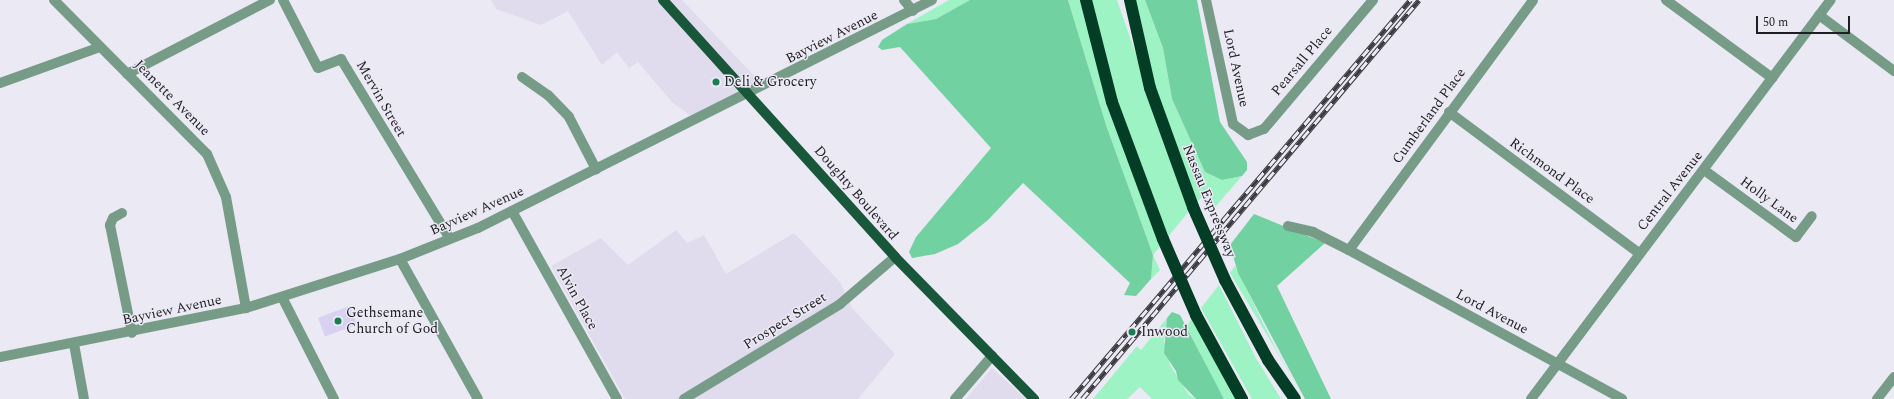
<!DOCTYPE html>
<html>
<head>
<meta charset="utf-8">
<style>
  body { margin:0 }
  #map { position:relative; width:1894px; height:399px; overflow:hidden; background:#ebe9f4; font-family:Spectral,serif }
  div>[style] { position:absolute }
  .built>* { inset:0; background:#e0dcee }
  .green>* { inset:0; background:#9ef3c5 }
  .forest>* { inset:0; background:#71d1a0 }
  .building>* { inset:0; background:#d8d1f2; transform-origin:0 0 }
  .minor>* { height:10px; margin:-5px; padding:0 5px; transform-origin:5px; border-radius:5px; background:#769c87 }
  .major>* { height:10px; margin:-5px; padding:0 5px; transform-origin:5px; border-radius:5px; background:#19573b }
  .highway>* { height:12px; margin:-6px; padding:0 6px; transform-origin:6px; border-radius:6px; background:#033d25 }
  .rail>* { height:4.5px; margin-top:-2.25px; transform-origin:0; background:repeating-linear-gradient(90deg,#ebe9f4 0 9px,#3b3a3f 0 18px); box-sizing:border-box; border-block:1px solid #3b3a3f }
  .highway-bridge>* { height:12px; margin:-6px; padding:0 6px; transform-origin:6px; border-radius:6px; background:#033d25 }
  .dots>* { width:11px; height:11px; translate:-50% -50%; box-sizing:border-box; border:2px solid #ebe9f4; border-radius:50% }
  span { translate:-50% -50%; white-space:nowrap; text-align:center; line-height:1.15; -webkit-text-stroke:3px #ebe9f4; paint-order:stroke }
  .street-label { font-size:14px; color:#1f1e22 }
  .poi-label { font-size:14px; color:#1f1e22 }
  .left { translate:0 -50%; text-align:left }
  .scale { position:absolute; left:1756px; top:16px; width:94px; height:18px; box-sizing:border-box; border:2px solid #1f1e22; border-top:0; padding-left:5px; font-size:12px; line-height:14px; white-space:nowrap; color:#1f1e22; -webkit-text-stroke:3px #ebe9f4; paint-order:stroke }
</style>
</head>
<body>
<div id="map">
  <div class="built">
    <div style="clip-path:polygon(491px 0,682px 0,764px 86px,696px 120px,672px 102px,638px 62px,629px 68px,617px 52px,602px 65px,568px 11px,541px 25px,496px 9px)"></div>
    <div style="clip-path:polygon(676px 230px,687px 243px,704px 235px,726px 274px,794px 233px,840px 282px,852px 308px,895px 354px,858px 399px,625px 399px,551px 266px,601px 238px,628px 265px)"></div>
    <div style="clip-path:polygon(992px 368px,1026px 399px,966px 399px)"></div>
  </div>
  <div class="green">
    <div style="clip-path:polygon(949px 0,970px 0,936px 19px,907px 24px)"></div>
    <div style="clip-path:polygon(1068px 0,1084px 0,1162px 244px,1153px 255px,1160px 270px,1151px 279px,1153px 255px,1106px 125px)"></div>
    <div style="clip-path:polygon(1091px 0,1117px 0,1190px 210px,1167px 238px,1114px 100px)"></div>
    <div style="clip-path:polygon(1133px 0,1145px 0,1163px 48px,1172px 99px,1205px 172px,1222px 180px,1242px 176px,1210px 213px,1202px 197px,1196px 203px,1150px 75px)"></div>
    <div style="clip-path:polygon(1235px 266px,1276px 349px,1305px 399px,1230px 273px)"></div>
    <div style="clip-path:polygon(1219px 285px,1256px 358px,1281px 399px,1252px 399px,1201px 308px)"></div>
    <div style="clip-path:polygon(1194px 316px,1238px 399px,1224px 399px,1214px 381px,1186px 326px)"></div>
    <div style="clip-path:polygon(1167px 318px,1164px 341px,1170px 365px,1189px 395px,1196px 399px,1152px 399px,1140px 387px,1127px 399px,1093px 399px,1137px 346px,1141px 350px)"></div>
  </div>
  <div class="forest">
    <div style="clip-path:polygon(970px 0,1068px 0,1106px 125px,1153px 255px,1151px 279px,1136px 296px,1124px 295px,1130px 283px,1023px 183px,988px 220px,958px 244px,935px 254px,912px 258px,909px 252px,916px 237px,991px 148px,900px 47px,882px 50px,878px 47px,882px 40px,907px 24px,936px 19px)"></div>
    <div style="clip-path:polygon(1145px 0,1197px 0,1220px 122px,1247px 162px,1247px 170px,1242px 176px,1222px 180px,1205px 172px,1172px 99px,1163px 48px)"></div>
    <div style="clip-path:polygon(1254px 214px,1325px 243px,1277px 286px,1331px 399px,1305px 399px,1238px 273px,1230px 245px)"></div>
    <div style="clip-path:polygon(1172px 312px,1180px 315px,1224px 399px,1196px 399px,1178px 380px,1176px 371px,1164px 353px,1167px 318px)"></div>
  </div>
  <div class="building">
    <div style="left:350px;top:306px;width:20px;height:34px;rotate:70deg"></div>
  </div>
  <div class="minor">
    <div style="left:54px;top:0;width:217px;rotate:45.2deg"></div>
    <div style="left:207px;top:154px;width:47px;rotate:66.2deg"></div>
    <div style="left:226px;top:197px;width:113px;rotate:79.8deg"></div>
    <div style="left:283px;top:0;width:76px;rotate:62.8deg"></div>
    <div style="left:318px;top:68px;width:25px;rotate:-21deg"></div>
    <div style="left:341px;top:59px;width:210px;rotate:58.8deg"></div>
    <div style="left:904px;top:0;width:14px;rotate:51deg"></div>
    <div style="left:1206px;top:0;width:127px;rotate:77.7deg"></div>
    <div style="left:1233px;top:124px;width:19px;rotate:36deg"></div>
    <div style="left:1248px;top:135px;width:17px;rotate:-21deg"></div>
    <div style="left:1264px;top:129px;width:169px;rotate:-49.8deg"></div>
    <div style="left:1666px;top:0;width:132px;rotate:36.3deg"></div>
    <div style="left:1819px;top:15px;width:94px;rotate:36.7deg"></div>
    <div style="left:127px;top:74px;width:161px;rotate:-27.4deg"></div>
    <div style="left:522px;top:77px;width:32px;rotate:35deg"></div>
    <div style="left:548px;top:95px;width:30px;rotate:46deg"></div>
    <div style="left:569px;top:117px;width:59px;rotate:62.6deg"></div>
    <div style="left:0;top:83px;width:106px;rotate:-19.8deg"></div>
    <div style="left:1449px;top:112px;width:237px;rotate:36.6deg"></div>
    <div style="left:1704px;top:170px;width:114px;rotate:36.1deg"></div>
    <div style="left:1796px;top:237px;width:26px;rotate:-53deg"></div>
    <div style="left:512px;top:211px;width:215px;rotate:60.8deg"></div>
    <div style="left:122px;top:213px;width:10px;rotate:151deg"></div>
    <div style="left:113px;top:218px;width:8px;rotate:113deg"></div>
    <div style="left:110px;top:225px;width:110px;rotate:78.5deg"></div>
    <div style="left:1288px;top:226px;width:26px;rotate:13deg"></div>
    <div style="left:1313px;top:232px;width:40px;rotate:26.6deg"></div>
    <div style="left:1349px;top:250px;width:311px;rotate:28.6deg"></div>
    <div style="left:1349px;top:250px;width:310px;rotate:-53.6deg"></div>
    <div style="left:400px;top:259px;width:160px;rotate:60.9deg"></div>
    <div style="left:283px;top:299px;width:112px;rotate:63deg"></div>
    <div style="left:74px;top:344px;width:56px;rotate:79.7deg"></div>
    <div style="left:0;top:357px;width:251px;rotate:-11.3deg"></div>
    <div style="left:246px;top:308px;width:162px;rotate:-17.7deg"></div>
    <div style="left:400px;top:259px;width:84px;rotate:-21.7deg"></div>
    <div style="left:478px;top:228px;width:508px;rotate:-26.67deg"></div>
    <div style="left:684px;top:399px;width:183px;rotate:-31.3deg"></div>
    <div style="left:840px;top:304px;width:72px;rotate:-40.5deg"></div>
    <div style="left:955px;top:399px;width:57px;rotate:-49.3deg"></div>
    <div style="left:1531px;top:399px;width:499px;rotate:-53.1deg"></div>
    <div style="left:1877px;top:399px;width:28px;rotate:-52deg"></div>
  </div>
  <div class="major">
    <div style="left:663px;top:0;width:346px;rotate:47.9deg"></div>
    <div style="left:895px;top:257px;width:199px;rotate:45.6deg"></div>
  </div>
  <div class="highway">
    <div style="left:1086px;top:0;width:105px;rotate:75.7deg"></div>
    <div style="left:1112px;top:102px;width:146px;rotate:69.6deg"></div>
    <div style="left:1130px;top:0;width:90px;rotate:77.2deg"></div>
    <div style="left:1150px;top:88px;width:127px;rotate:70.1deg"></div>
    <div style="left:1225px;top:280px;width:91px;rotate:61.7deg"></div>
    <div style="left:1268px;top:360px;width:47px;rotate:55.3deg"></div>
    <div style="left:1196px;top:315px;width:96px;rotate:61.3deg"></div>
  </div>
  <div class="rail">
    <div style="left:1071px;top:399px;width:524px;rotate:-49.65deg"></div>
    <div style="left:1082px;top:399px;width:522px;rotate:-49.82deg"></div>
  </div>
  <div class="highway-bridge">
    <div style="left:1193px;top:207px;width:80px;rotate:66.3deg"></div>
    <div style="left:1163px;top:239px;width:83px;rotate:66.5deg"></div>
  </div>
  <div class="dots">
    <div style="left:716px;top:82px;background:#1c7c53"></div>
    <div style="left:338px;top:321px;background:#1c7c53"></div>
    <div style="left:1132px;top:332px;background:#1c7c53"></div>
  </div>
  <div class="street-label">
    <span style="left:832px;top:37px;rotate:-27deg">Bayview Avenue</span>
    <span style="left:1302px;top:61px;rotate:-50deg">Pearsall Place</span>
    <span style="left:1236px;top:68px;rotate:78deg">Lord Avenue</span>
    <span style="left:172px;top:98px;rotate:45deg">Jeanette Avenue</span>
    <span style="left:381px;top:99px;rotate:60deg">Mervin Street</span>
    <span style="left:1429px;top:116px;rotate:-54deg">Cumberland Place</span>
    <span style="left:1552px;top:171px;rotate:36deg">Richmond Place</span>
    <span style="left:1670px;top:191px;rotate:-52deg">Central Avenue</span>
    <span style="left:856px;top:193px;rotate:49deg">Doughty Boulevard</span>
    <span style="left:1769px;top:200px;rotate:36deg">Holly Lane</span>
    <span style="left:1209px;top:201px;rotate:68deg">Nassau Expressway</span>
    <span style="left:477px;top:211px;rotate:-24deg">Bayview Avenue</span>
    <span style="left:577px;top:298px;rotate:61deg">Alvin Place</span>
    <span style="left:172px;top:310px;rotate:-12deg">Bayview Avenue</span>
    <span style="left:1492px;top:312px;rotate:28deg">Lord Avenue</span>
    <span style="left:785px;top:321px;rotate:-32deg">Prospect Street</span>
  </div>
  <div class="poi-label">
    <span class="left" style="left:724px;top:82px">Deli &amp; Grocery</span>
    <span class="left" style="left:346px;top:321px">Gethsemane<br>Church of God</span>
    <span class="left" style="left:1141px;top:332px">Inwood</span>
  </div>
  <div class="scale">50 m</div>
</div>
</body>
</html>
